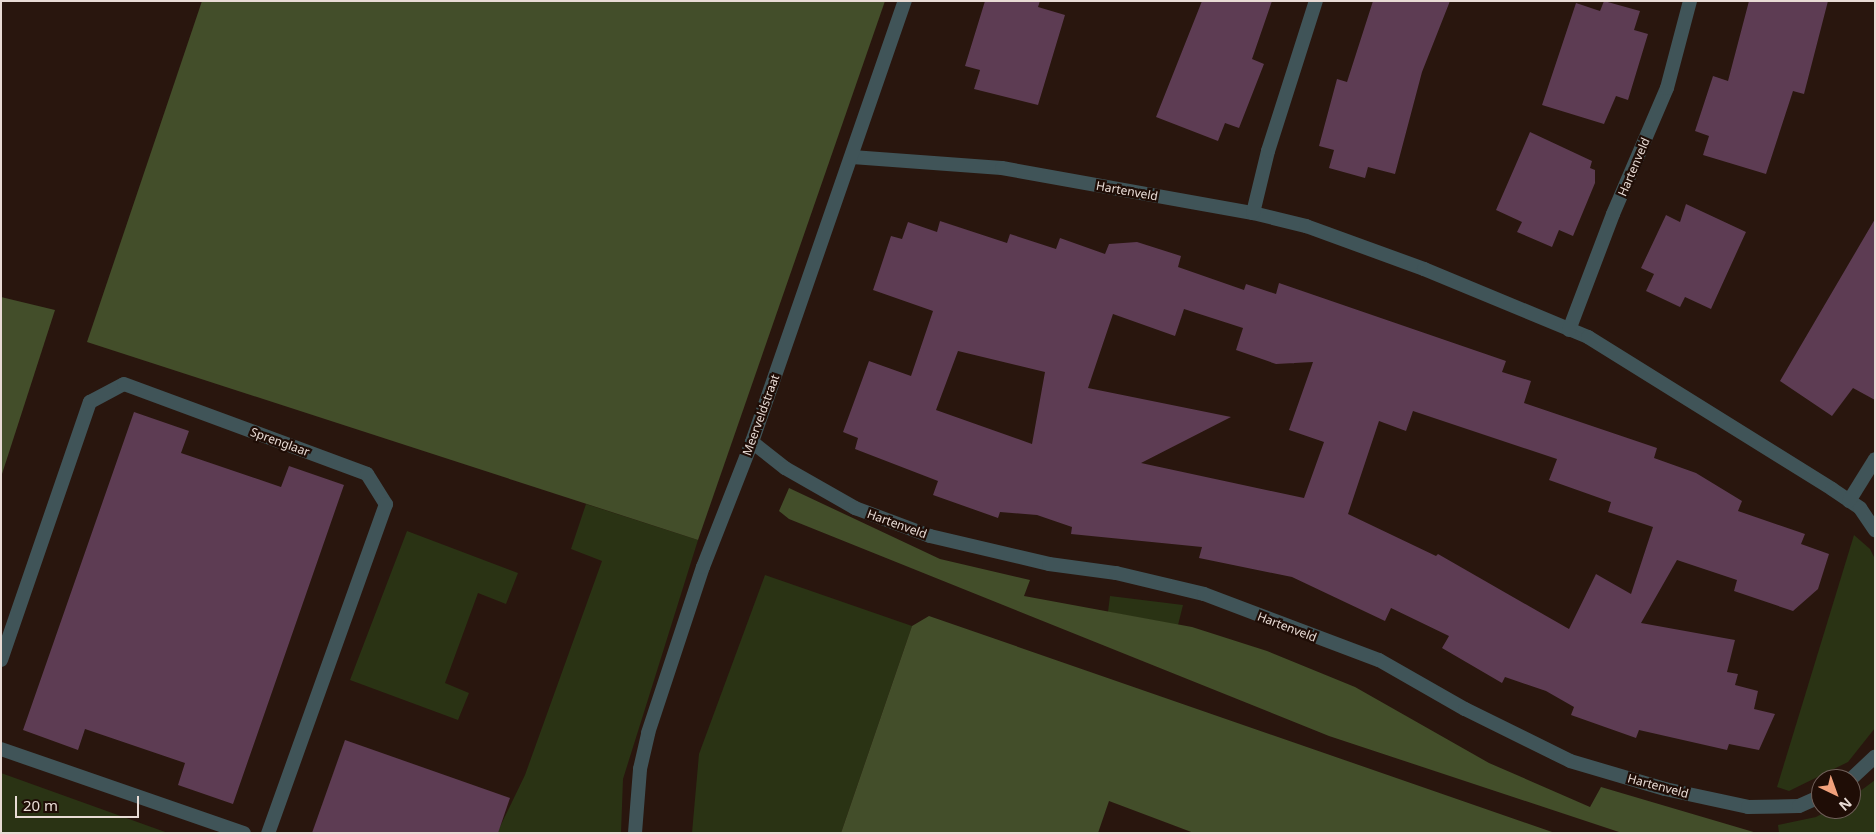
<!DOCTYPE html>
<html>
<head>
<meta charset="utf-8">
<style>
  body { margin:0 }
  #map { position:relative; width:1876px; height:834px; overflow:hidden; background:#29160e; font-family:"Noto Sans",sans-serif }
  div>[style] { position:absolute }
  .green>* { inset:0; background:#2a3314 }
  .forest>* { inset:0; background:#434e2a }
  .building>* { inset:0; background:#5d3c53 }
  .minor>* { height:14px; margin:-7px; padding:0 7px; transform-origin:7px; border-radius:7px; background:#405458 }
  .tertiary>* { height:14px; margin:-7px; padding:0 7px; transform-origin:7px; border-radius:7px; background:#405458 }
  span { translate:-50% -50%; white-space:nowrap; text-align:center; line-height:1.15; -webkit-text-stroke:4.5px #1f0d06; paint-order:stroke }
  .street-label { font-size:12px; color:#e8dbd5 }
  .frame { position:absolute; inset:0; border:2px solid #e8dbd5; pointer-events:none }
  .north { position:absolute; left:1811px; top:769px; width:50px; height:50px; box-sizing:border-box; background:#1f0d06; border:1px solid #6f5f59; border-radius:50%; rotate:138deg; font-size:14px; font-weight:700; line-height:20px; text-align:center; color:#e8dbd5 }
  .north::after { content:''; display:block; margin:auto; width:18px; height:22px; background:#f1a17c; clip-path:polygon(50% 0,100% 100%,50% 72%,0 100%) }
  .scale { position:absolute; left:15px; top:796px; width:124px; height:22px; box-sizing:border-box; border:2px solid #e8dbd5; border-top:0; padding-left:6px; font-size:15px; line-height:18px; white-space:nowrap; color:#e8dbd5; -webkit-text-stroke:4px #1f0d06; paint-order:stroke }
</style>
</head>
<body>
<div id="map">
  <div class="green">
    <div style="clip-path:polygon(586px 504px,698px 540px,623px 779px,621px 833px,497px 833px,525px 775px,602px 561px,571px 549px)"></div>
    <div style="clip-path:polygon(407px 531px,518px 573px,506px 604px,478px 593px,445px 683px,469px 693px,458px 720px,350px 680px)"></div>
    <div style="clip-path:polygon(1854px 535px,1870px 549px,1875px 559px,1875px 728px,1848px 762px,1789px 791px,1777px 787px)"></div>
    <div style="clip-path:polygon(765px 575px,912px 626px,841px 833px,692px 833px,699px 754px)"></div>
    <div style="clip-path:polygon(1110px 596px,1183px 605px,1178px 625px,1108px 612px)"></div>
    <div style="clip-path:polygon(1px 773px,168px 833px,1px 833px)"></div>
    <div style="clip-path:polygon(1875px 780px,1875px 833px,1779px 833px,1778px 825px,1816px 817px,1831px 809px,1851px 809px,1851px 798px)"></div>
  </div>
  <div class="forest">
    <div style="clip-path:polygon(202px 1px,885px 1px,698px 540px,87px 342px)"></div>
    <div style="clip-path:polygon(1px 297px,55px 310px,1px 477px)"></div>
    <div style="clip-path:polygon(789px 488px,940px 559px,1030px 580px,1024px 596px,1192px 627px,1267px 651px,1355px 687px,1489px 763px,1590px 807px,1601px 787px,1757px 833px,1622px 833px,1329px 736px,789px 519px,779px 511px)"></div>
    <div style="clip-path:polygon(929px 616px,1555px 833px,1194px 833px,1109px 801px,1098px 833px,841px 833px,912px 626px)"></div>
  </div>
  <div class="building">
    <div style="clip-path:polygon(985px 1px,1040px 1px,1038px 7px,1065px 15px,1038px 105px,974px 89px,980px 70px,965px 66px)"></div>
    <div style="clip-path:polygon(1202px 1px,1272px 1px,1252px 59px,1264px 64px,1239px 128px,1225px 123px,1218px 141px,1156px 117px)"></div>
    <div style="clip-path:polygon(1373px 1px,1450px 1px,1422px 72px,1395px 174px,1368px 167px,1365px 178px,1329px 168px,1334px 150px,1319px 146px,1337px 79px,1347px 82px)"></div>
    <div style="clip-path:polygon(1604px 1px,1640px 11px,1634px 30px,1648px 34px,1628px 100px,1616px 96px,1604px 124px,1542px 105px,1576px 3px,1600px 11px)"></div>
    <div style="clip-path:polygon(1749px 1px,1828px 1px,1804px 94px,1793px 91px,1766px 174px,1703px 155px,1709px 136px,1695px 131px,1713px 76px,1728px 81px)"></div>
    <div style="clip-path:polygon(1530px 132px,1592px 161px,1590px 168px,1595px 170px,1595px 183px,1573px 236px,1559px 230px,1552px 247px,1517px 232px,1522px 222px,1496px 210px)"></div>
    <div style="clip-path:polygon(1686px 204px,1746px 232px,1711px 309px,1685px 297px,1680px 307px,1646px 291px,1654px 274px,1641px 268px,1666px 215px,1680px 222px)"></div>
    <div style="clip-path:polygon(1875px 219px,1875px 400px,1853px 388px,1832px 416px,1780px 381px)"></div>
    <div style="clip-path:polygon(evenodd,940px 221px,1007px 243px,1010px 234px,1056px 249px,1060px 238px,1105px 254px,1109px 244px,1137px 242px,1181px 256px,1178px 267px,1244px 290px,1246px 284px,1276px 294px,1279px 283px,1506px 361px,1502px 372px,1531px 381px,1524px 403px,1657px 448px,1654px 458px,1696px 473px,1742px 501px,1738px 511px,1805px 534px,1801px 544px,1829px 554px,1818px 589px,1793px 611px,1734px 591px,1737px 580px,1677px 560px,1641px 623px,1735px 640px,1727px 672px,1738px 674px,1735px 685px,1758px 691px,1754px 709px,1775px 714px,1759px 750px,1729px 744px,1727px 750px,1639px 730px,1636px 738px,1571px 715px,1574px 707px,1546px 691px,1505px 677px,1502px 683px,1442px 648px,1449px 636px,1391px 608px,1385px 621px,1292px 577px,1199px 558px,1202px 547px,1071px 534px,1072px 527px,1037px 515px,1000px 512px,998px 518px,933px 495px,938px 481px,855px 449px,858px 438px,843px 432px,869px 361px,911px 376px,933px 311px,873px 290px,891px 236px,902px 239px,908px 222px,937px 232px,940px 221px,1184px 309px,1243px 328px,1236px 350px,1276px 364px,1313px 362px,1289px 430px,1324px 442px,1304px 498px,1141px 463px,1231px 417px,1088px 388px,1113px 314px,1175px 336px,1184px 309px,940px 221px,958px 351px,1045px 372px,1032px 444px,936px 410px,958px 351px,940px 221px,1413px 411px,1557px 459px,1549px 480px,1611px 502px,1608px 512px,1653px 527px,1631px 594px,1596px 574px,1569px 629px,1438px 554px,1436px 556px,1348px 514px,1379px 421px,1406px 431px,1413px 411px)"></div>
    <div style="clip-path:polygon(134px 412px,189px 431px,181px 453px,281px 487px,289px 466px,344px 485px,233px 804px,178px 785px,185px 763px,85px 729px,78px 750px,23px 730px)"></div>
    <div style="clip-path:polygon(345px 740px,510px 798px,498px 833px,312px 833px)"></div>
  </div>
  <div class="minor">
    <div style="left:852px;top:157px;width:150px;rotate:4.2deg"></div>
    <div style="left:1002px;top:168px;width:255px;rotate:10.2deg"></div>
    <div style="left:1253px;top:213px;width:55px;rotate:13.8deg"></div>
    <div style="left:1306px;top:226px;width:126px;rotate:20deg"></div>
    <div style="left:1424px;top:269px;width:178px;rotate:22.5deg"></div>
    <div style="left:1588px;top:337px;width:287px;rotate:31.9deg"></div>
    <div style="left:1832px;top:489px;width:34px;rotate:34deg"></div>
    <div style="left:1860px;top:508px;width:27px;rotate:56deg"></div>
    <div style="left:1253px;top:213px;width:64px;rotate:-76.4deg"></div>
    <div style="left:1268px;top:151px;width:157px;rotate:-72.3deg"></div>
    <div style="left:1569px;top:330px;width:124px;rotate:-69.2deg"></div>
    <div style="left:1613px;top:214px;width:137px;rotate:-66.8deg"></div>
    <div style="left:1667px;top:88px;width:90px;rotate:-75.2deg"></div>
    <div style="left:752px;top:442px;width:42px;rotate:38.2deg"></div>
    <div style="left:785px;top:468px;width:81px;rotate:29.7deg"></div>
    <div style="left:855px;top:508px;width:80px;rotate:20.5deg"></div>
    <div style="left:930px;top:536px;width:122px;rotate:13.2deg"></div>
    <div style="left:1049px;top:564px;width:68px;rotate:7.7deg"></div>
    <div style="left:1116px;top:573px;width:90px;rotate:13.4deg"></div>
    <div style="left:1204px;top:594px;width:187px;rotate:20.7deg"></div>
    <div style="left:1379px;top:660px;width:99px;rotate:29.7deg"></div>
    <div style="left:1465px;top:709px;width:117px;rotate:26.3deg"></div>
    <div style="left:1570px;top:761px;width:99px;rotate:16.4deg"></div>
    <div style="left:1665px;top:789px;width:85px;rotate:12.2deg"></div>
    <div style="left:1748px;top:807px;width:51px;rotate:-1.1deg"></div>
    <div style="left:1799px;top:806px;width:24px;rotate:-24deg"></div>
    <div style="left:1849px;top:501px;width:49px;rotate:-58.2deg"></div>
    <div style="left:1px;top:660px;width:273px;rotate:-71deg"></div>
    <div style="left:90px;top:402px;width:38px;rotate:-28deg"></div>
    <div style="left:124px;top:384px;width:259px;rotate:20.3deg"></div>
    <div style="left:367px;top:474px;width:36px;rotate:58deg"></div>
    <div style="left:386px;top:504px;width:350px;rotate:109.7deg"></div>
    <div style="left:1px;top:749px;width:257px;rotate:19.1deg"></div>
    <div style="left:1851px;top:779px;width:33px;rotate:-43deg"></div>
  </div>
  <div class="tertiary">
    <div style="left:635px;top:833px;width:64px;rotate:-85.5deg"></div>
    <div style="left:640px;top:769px;width:37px;rotate:-77deg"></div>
    <div style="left:648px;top:733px;width:175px;rotate:-71.7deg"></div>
    <div style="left:703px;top:567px;width:134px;rotate:-68.6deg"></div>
    <div style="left:752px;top:442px;width:467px;rotate:-70.9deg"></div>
  </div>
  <div class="street-label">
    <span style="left:1634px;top:167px;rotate:-67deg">Hartenveld</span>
    <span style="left:1127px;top:191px;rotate:10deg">Hartenveld</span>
    <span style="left:761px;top:415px;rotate:-70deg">Meerveldstraat</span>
    <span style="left:280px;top:442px;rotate:20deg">Sprenglaar</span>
    <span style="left:897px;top:524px;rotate:20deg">Hartenveld</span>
    <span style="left:1287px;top:627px;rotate:21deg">Hartenveld</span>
    <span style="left:1658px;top:786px;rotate:15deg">Hartenveld</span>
  </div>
  <div class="frame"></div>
  <div class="north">N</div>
  <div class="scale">20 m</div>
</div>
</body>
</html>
